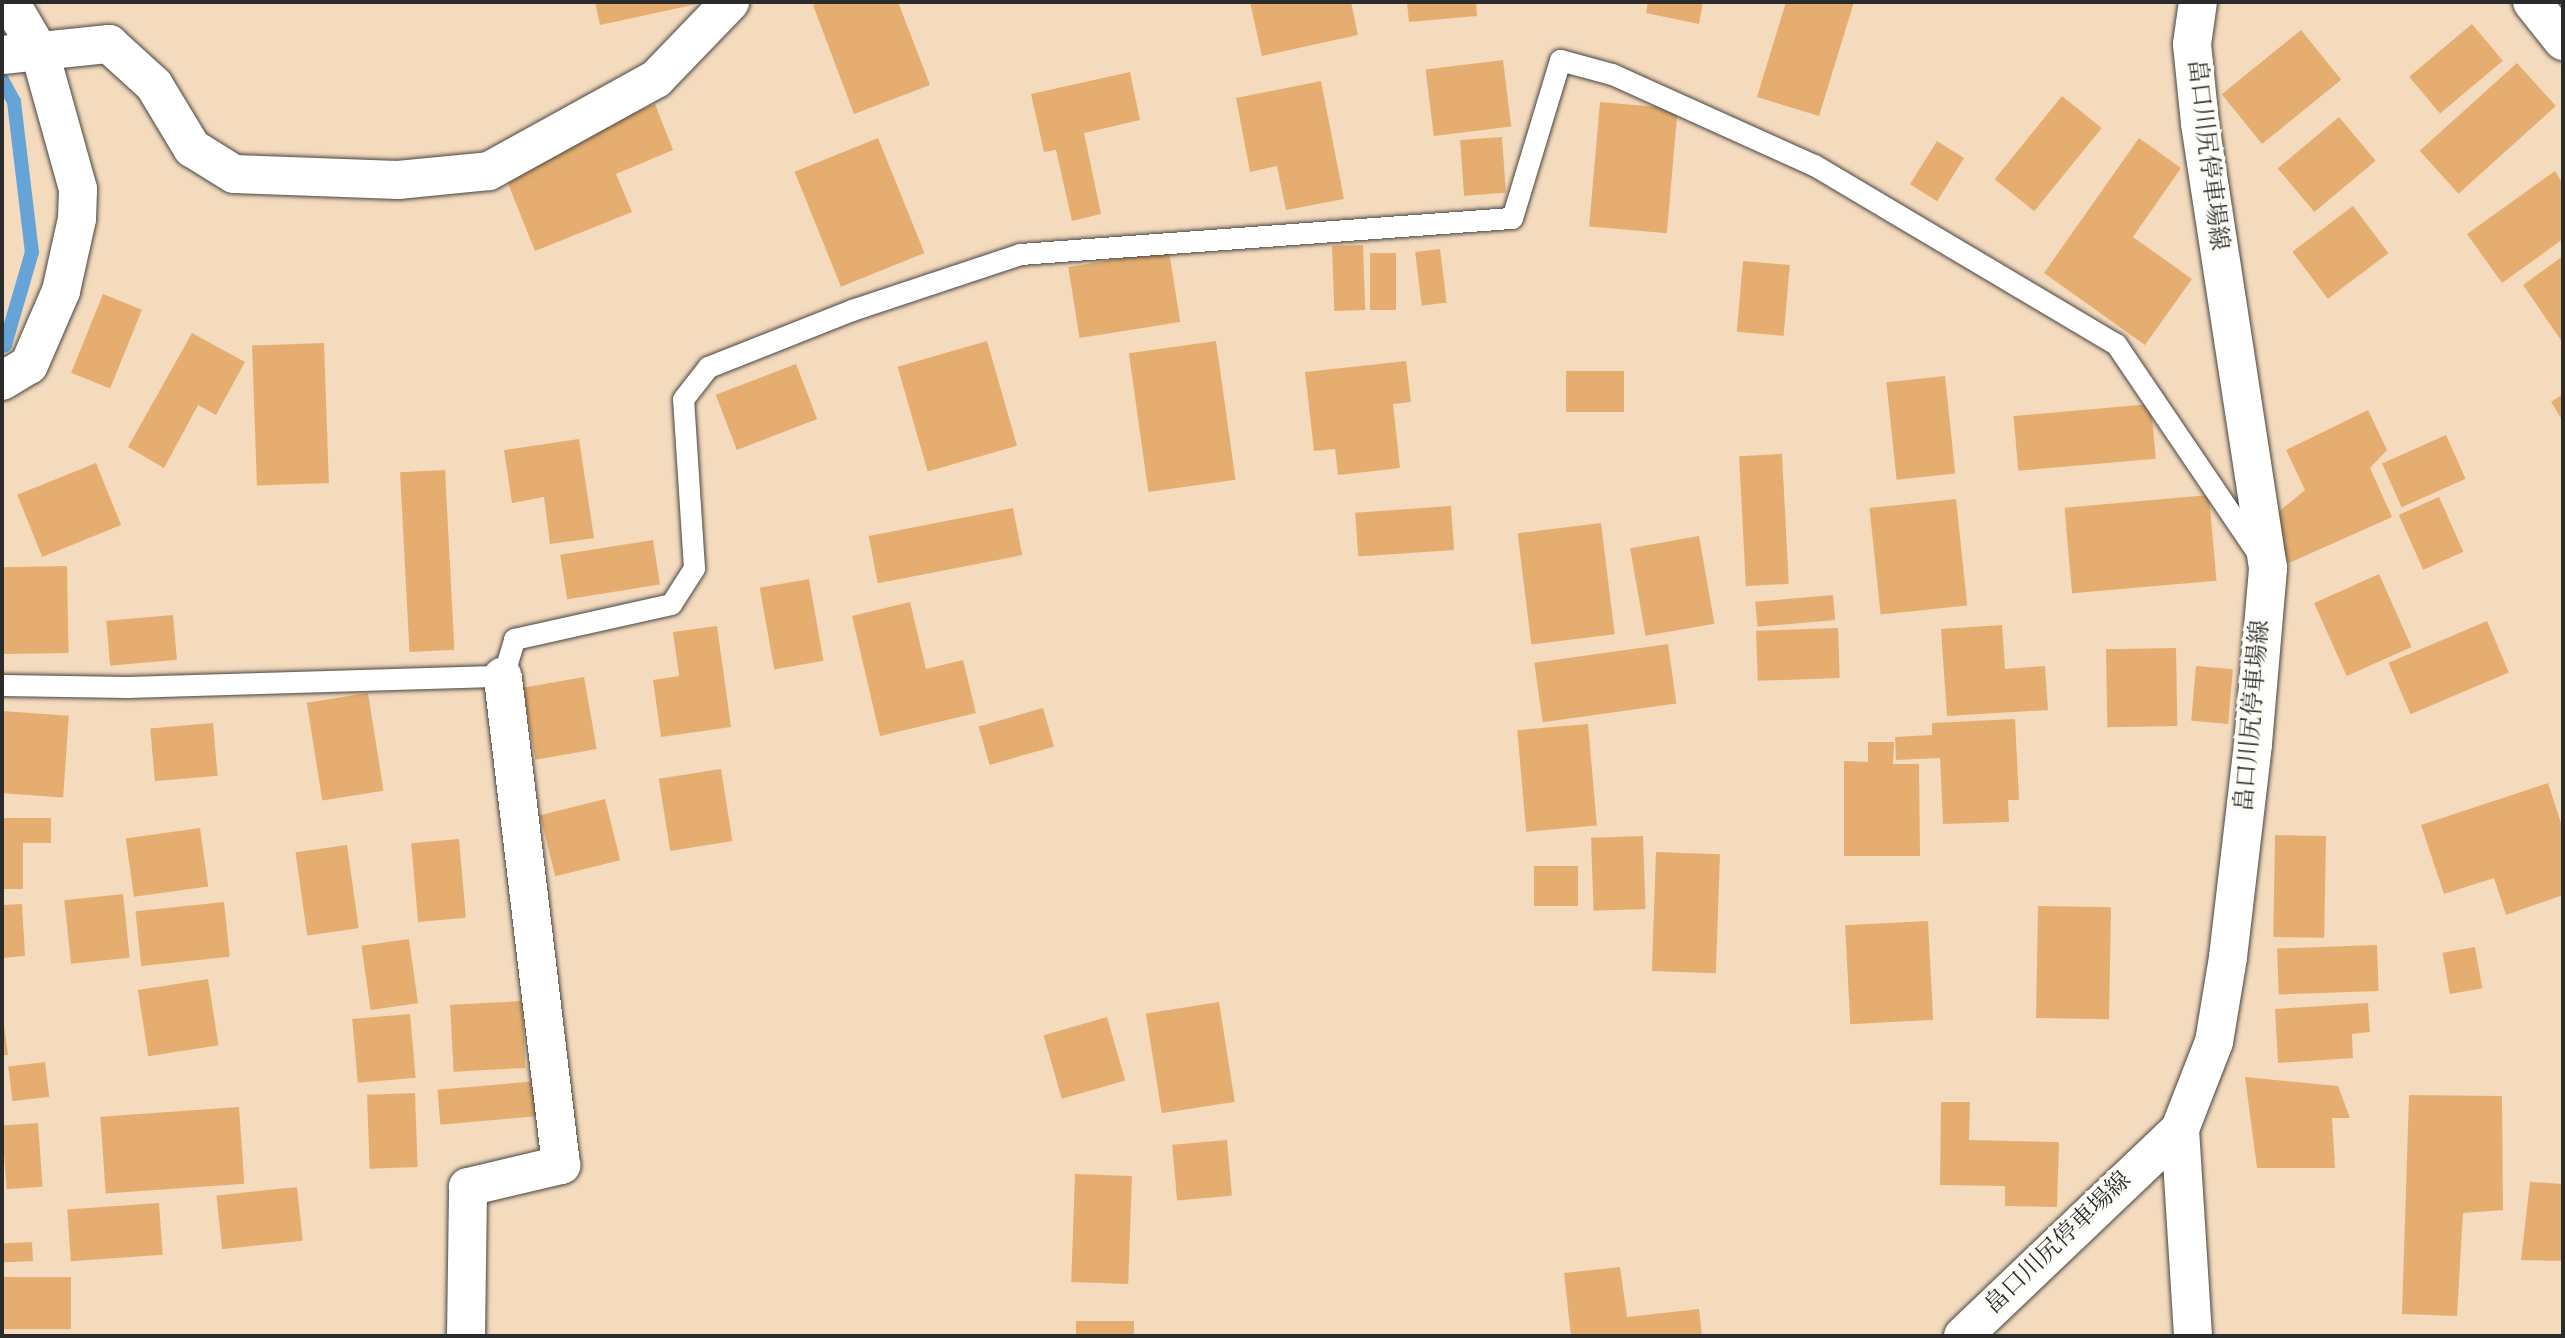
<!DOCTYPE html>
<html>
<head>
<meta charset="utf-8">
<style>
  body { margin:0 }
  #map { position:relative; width:2565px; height:1338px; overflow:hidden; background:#f4dbbe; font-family:"Sorts Mill Goudy","Noto Serif JP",serif }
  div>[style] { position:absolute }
  .stream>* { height:14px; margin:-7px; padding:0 7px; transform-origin:7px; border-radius:7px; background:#66a4d8 }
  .building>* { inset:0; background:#e5ae70; transform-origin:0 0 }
  .roads { filter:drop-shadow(0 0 2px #494541) drop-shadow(0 0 2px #494541) }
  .lane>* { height:21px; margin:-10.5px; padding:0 10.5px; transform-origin:10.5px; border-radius:10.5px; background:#fff }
  .street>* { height:38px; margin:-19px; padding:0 19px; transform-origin:19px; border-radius:19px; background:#fff }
  .secondary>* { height:38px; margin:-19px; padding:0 19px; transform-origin:19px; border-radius:19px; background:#fff }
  span { translate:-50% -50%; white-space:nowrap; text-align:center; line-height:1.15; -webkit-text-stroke:7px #fdfcf7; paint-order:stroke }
  .street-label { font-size:24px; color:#2b2b2b }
  .frame { position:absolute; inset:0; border:4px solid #2b2b2b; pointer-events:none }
</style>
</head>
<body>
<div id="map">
  <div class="stream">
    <div style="left:2px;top:80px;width:25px;rotate:61deg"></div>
    <div style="left:14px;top:102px;width:151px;rotate:83.2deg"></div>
    <div style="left:32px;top:252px;width:97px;rotate:106.2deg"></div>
    <div style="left:5px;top:345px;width:3px;rotate:162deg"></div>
  </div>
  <div class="building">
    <div style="clip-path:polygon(595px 2px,702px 2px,702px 3px,600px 25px)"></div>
    <div style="clip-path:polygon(821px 2px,898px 2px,930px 85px,854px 114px,813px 5px)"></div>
    <div style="clip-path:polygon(1250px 2px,1351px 2px,1358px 35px,1262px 56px)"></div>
    <div style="clip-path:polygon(1407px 2px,1476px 2px,1477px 16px,1409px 22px)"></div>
    <div style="clip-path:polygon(1648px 2px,1703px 2px,1699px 24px,1646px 13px)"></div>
    <div style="clip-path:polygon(1786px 2px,1854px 2px,1819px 116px,1757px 97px)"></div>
    <div style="left:2472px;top:24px;width:48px;height:82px;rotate:50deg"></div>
    <div style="left:2301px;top:30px;width:64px;height:102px;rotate:51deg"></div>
    <div style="left:1503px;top:60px;width:67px;height:78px;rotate:83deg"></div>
    <div style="left:2517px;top:63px;width:58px;height:131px;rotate:48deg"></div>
    <div style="clip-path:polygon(1130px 72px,1140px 120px,1084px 133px,1101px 214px,1072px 221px,1056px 150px,1044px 152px,1031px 94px)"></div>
    <div style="clip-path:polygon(1321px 81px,1344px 199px,1286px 210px,1277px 166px,1250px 172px,1236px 98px)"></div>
    <div style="left:2062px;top:96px;width:51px;height:107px;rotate:39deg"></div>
    <div style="left:1600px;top:102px;width:78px;height:125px;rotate:5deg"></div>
    <div style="clip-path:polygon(655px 104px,673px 150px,616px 174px,632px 212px,535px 251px,501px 166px)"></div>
    <div style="left:2339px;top:117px;width:57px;height:80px;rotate:50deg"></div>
    <div style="left:1502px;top:137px;width:56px;height:42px;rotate:86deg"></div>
    <div style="left:878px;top:138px;width:124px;height:90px;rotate:68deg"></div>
    <div style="clip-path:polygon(2139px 138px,2181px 168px,2133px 237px,2192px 279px,2145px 345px,2044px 273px)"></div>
    <div style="left:1937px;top:141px;width:32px;height:51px;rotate:32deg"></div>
    <div style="clip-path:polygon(2555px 171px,2563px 184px,2563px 239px,2502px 283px,2467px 234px)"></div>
    <div style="left:2353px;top:206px;width:59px;height:76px;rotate:53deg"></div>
    <div style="left:1363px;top:245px;width:65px;height:31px;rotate:88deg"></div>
    <div style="left:1440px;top:249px;width:54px;height:25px;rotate:83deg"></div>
    <div style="left:1169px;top:251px;width:72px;height:102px;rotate:81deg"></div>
    <div style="left:1370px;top:253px;width:26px;height:57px"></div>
    <div style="clip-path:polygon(2563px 256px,2563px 343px,2523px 285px)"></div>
    <div style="left:1743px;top:261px;width:47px;height:71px;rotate:5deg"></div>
    <div style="left:103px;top:294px;width:42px;height:85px;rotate:22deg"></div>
    <div style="clip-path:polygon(192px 333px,245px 362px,216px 415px,198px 405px,164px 468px,128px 447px)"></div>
    <div style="left:987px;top:341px;width:109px;height:93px;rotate:74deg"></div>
    <div style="left:1216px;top:341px;width:140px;height:88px;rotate:82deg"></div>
    <div style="left:324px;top:343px;width:140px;height:72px;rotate:88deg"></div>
    <div style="clip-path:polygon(1406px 361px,1411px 402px,1393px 404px,1400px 468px,1338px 475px,1335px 449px,1314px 451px,1305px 372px)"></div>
    <div style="left:796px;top:364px;width:59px;height:86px;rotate:69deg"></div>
    <div style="left:1566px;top:371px;width:58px;height:41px"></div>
    <div style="left:1945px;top:376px;width:98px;height:59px;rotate:84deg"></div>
    <div style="clip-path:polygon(2563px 394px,2563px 421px,2551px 402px)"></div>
    <div style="left:2151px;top:404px;width:55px;height:138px;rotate:85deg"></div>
    <div style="clip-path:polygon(2368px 410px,2387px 450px,2370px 468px,2392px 517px,2289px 563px,2270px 519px,2305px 490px,2286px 450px)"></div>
    <div style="left:2446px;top:435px;width:48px;height:70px;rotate:66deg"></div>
    <div style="clip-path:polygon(579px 439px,594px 538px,550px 544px,544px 497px,512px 503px,504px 450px)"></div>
    <div style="left:1782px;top:454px;width:130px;height:43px;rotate:87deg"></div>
    <div style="left:96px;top:463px;width:67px;height:85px;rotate:68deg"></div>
    <div style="left:445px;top:470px;width:180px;height:45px;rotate:87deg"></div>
    <div style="left:2209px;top:495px;width:86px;height:145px;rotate:85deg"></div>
    <div style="left:2439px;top:497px;width:60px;height:44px;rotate:66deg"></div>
    <div style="left:1956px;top:499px;width:107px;height:87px;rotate:84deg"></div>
    <div style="left:1451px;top:506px;width:44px;height:96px;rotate:86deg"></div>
    <div style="left:1013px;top:508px;width:48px;height:147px;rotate:79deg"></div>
    <div style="left:1601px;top:523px;width:112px;height:84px;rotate:83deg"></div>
    <div style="left:1699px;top:536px;width:89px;height:70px;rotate:80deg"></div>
    <div style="left:653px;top:540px;width:45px;height:94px;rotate:81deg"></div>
    <div style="left:67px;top:566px;width:87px;height:65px;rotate:89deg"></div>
    <div style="left:2379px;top:574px;width:80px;height:71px;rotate:66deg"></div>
    <div style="left:809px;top:579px;width:83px;height:50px;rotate:80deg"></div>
    <div style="left:1833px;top:595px;width:25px;height:78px;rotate:85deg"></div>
    <div style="clip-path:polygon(910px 602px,926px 669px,963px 660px,976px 713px,880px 736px,852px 616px)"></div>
    <div style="left:173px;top:615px;width:45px;height:67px;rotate:85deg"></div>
    <div style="left:2487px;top:621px;width:56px;height:107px;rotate:67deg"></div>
    <div style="clip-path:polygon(2002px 625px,2005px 669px,2045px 666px,2048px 710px,1947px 716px,1941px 629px)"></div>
    <div style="clip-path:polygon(717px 626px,731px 727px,661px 737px,653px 680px,679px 676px,673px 632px)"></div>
    <div style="left:1838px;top:628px;width:50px;height:82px;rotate:88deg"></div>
    <div style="left:1668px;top:644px;width:60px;height:135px;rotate:82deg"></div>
    <div style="left:2176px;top:648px;width:78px;height:70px;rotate:89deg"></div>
    <div style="left:2196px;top:666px;width:37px;height:55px;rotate:5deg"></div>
    <div style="left:584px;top:677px;width:73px;height:62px;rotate:80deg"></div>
    <div style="left:368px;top:693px;width:99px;height:62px;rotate:81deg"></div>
    <div style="left:1043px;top:708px;width:40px;height:67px;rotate:74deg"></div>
    <div style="left:2px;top:711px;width:67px;height:82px;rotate:4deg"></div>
    <div style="clip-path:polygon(2015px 719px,2019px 800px,2008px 800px,2009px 822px,1943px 824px,1940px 758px,1896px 760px,1895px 737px,1932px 735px,1932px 723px)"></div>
    <div style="left:213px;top:723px;width:53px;height:63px;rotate:85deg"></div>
    <div style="left:1588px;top:724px;width:102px;height:71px;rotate:85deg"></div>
    <div style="clip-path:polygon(1868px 742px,1894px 742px,1893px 764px,1919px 764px,1920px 856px,1844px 856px,1844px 761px,1868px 762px)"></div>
    <div style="left:721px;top:769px;width:73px;height:63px;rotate:81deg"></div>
    <div style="clip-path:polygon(2548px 783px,2563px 829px,2563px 895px,2506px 915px,2494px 878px,2444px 894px,2421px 825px)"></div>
    <div style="left:605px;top:799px;width:63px;height:67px;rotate:76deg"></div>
    <div style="clip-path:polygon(2px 818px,51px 818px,51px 843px,23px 843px,23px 889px,2px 889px)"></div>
    <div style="left:200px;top:828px;width:59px;height:75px;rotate:82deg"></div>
    <div style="left:2275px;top:835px;width:51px;height:102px;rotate:1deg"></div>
    <div style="left:1643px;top:836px;width:73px;height:52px;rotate:88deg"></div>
    <div style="left:459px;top:839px;width:79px;height:48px;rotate:85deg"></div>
    <div style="left:347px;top:845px;width:84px;height:52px;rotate:82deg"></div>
    <div style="left:1656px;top:852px;width:64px;height:119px;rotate:2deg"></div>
    <div style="left:1534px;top:866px;width:44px;height:40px"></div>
    <div style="left:123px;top:894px;width:64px;height:59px;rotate:84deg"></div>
    <div style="left:224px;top:902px;width:55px;height:89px;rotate:84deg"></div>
    <div style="clip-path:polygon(22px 904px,25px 956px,2px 958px,2px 905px)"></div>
    <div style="left:2038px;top:906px;width:73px;height:112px;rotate:1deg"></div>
    <div style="left:1928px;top:921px;width:99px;height:83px;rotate:87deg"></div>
    <div style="left:409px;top:939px;width:65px;height:48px;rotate:82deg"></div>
    <div style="left:2377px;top:945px;width:46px;height:100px;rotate:88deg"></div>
    <div style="left:2475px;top:947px;width:42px;height:33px;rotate:80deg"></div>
    <div style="left:208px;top:979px;width:67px;height:71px;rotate:81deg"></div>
    <div style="left:522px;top:1001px;width:67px;height:72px;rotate:87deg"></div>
    <div style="left:1219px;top:1002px;width:101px;height:74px;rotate:81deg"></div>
    <div style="clip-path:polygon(2368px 1003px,2370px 1032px,2352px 1034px,2353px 1058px,2278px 1063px,2275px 1009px)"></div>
    <div style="clip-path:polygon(2px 1010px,8px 1055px,2px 1055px)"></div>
    <div style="left:410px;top:1014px;width:64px;height:58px;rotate:85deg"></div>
    <div style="left:1107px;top:1017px;width:66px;height:66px;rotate:74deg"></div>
    <div style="left:45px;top:1062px;width:35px;height:37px;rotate:83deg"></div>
    <div style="clip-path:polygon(2245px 1077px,2338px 1086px,2350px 1118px,2332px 1118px,2335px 1168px,2257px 1168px)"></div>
    <div style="left:538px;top:1081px;width:35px;height:101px;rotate:85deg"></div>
    <div style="left:415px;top:1093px;width:74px;height:48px;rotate:88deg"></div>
    <div style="clip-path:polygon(2409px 1095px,2502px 1096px,2503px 1210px,2463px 1213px,2457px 1316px,2402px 1314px)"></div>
    <div style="clip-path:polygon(1941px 1102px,1970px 1102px,1969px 1140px,2059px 1142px,2057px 1207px,2005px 1206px,2005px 1186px,1940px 1185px)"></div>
    <div style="left:239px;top:1107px;width:77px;height:139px;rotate:86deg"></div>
    <div style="left:38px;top:1123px;width:64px;height:36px;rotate:86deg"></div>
    <div style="left:1227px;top:1140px;width:56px;height:55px;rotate:85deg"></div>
    <div style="left:1075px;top:1174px;width:57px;height:108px;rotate:2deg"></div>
    <div style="clip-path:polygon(2530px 1182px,2563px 1184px,2563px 1261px,2521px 1260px)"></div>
    <div style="left:297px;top:1187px;width:54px;height:81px;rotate:84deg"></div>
    <div style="left:159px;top:1203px;width:52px;height:92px;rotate:86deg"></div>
    <div style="left:32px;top:1242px;width:19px;height:30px;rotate:87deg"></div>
    <div style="clip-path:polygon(1620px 1267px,1627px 1317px,1699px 1309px,1702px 1336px,1571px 1336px,1564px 1273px)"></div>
    <div style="left:2px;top:1277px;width:69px;height:52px"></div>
    <div style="left:1076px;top:1321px;width:58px;height:15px"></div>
  </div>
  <div class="roads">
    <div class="lane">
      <div style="left:2px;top:685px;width:125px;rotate:0.9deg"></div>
      <div style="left:127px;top:687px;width:376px;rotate:-1.7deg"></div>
      <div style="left:503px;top:676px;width:39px;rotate:-73deg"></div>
      <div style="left:514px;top:639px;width:161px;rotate:-12.6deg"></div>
      <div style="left:671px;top:604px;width:43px;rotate:-57.4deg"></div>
      <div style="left:694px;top:568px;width:169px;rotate:-93.7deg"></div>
      <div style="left:683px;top:399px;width:41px;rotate:-52deg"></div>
      <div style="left:708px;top:367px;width:155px;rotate:-21.6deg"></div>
      <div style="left:852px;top:310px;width:177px;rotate:-18.4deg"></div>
      <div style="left:1020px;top:254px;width:493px;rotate:-4.2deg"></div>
      <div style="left:1512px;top:218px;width:165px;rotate:-73.1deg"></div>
      <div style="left:1560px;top:60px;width:54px;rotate:15.1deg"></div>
      <div style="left:1612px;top:74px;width:222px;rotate:24.3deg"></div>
      <div style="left:1814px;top:165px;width:351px;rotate:30.7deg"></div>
      <div style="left:2116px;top:344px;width:255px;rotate:55.9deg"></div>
    </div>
    <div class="street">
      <div style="left:2532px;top:2px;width:50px;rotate:51.5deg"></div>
      <div style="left:2px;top:55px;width:108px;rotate:-5.9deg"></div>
      <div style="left:109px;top:44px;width:61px;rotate:42.3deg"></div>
      <div style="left:154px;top:85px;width:74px;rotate:58.9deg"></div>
      <div style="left:192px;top:148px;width:49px;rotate:31.8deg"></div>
      <div style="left:234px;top:174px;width:164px;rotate:2.1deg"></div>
      <div style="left:398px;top:180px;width:91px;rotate:-5.6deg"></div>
      <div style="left:489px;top:171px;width:191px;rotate:-28.9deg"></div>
      <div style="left:656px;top:79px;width:107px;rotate:-46.1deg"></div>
      <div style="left:2px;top:381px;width:31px;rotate:-31deg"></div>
      <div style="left:29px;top:365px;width:81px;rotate:-66.6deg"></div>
      <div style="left:61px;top:291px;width:74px;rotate:-77.5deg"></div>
      <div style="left:77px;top:219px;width:30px;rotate:-88deg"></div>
      <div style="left:78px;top:189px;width:141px;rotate:-105.6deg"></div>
      <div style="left:2180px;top:1129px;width:207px;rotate:86.4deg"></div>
      <div style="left:466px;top:1336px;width:149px;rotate:-89.2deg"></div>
      <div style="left:468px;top:1187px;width:96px;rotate:-13.3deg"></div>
      <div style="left:561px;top:1165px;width:492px;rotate:-96.8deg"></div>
    </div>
    <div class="secondary">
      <div style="left:10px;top:2px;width:59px;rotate:59.5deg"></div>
      <div style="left:1963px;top:1336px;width:300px;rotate:-43.6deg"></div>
      <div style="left:2180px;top:1129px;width:93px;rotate:-68.7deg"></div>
      <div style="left:2214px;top:1042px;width:86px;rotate:-80.6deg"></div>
      <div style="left:2228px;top:957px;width:214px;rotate:-83.3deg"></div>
      <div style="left:2253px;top:744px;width:177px;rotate:-85.1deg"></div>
      <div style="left:2268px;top:568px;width:450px;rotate:-98.7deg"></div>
      <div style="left:2200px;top:123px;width:79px;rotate:-95.8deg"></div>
      <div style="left:2192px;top:44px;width:42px;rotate:-81.9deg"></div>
    </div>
  </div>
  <div class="street-label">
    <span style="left:2206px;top:155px;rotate:83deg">畠口川尻停車場線</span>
    <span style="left:2254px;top:716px;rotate:-85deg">畠口川尻停車場線</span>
    <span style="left:2059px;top:1244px;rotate:-44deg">畠口川尻停車場線</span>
  </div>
  <div class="frame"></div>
</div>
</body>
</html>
